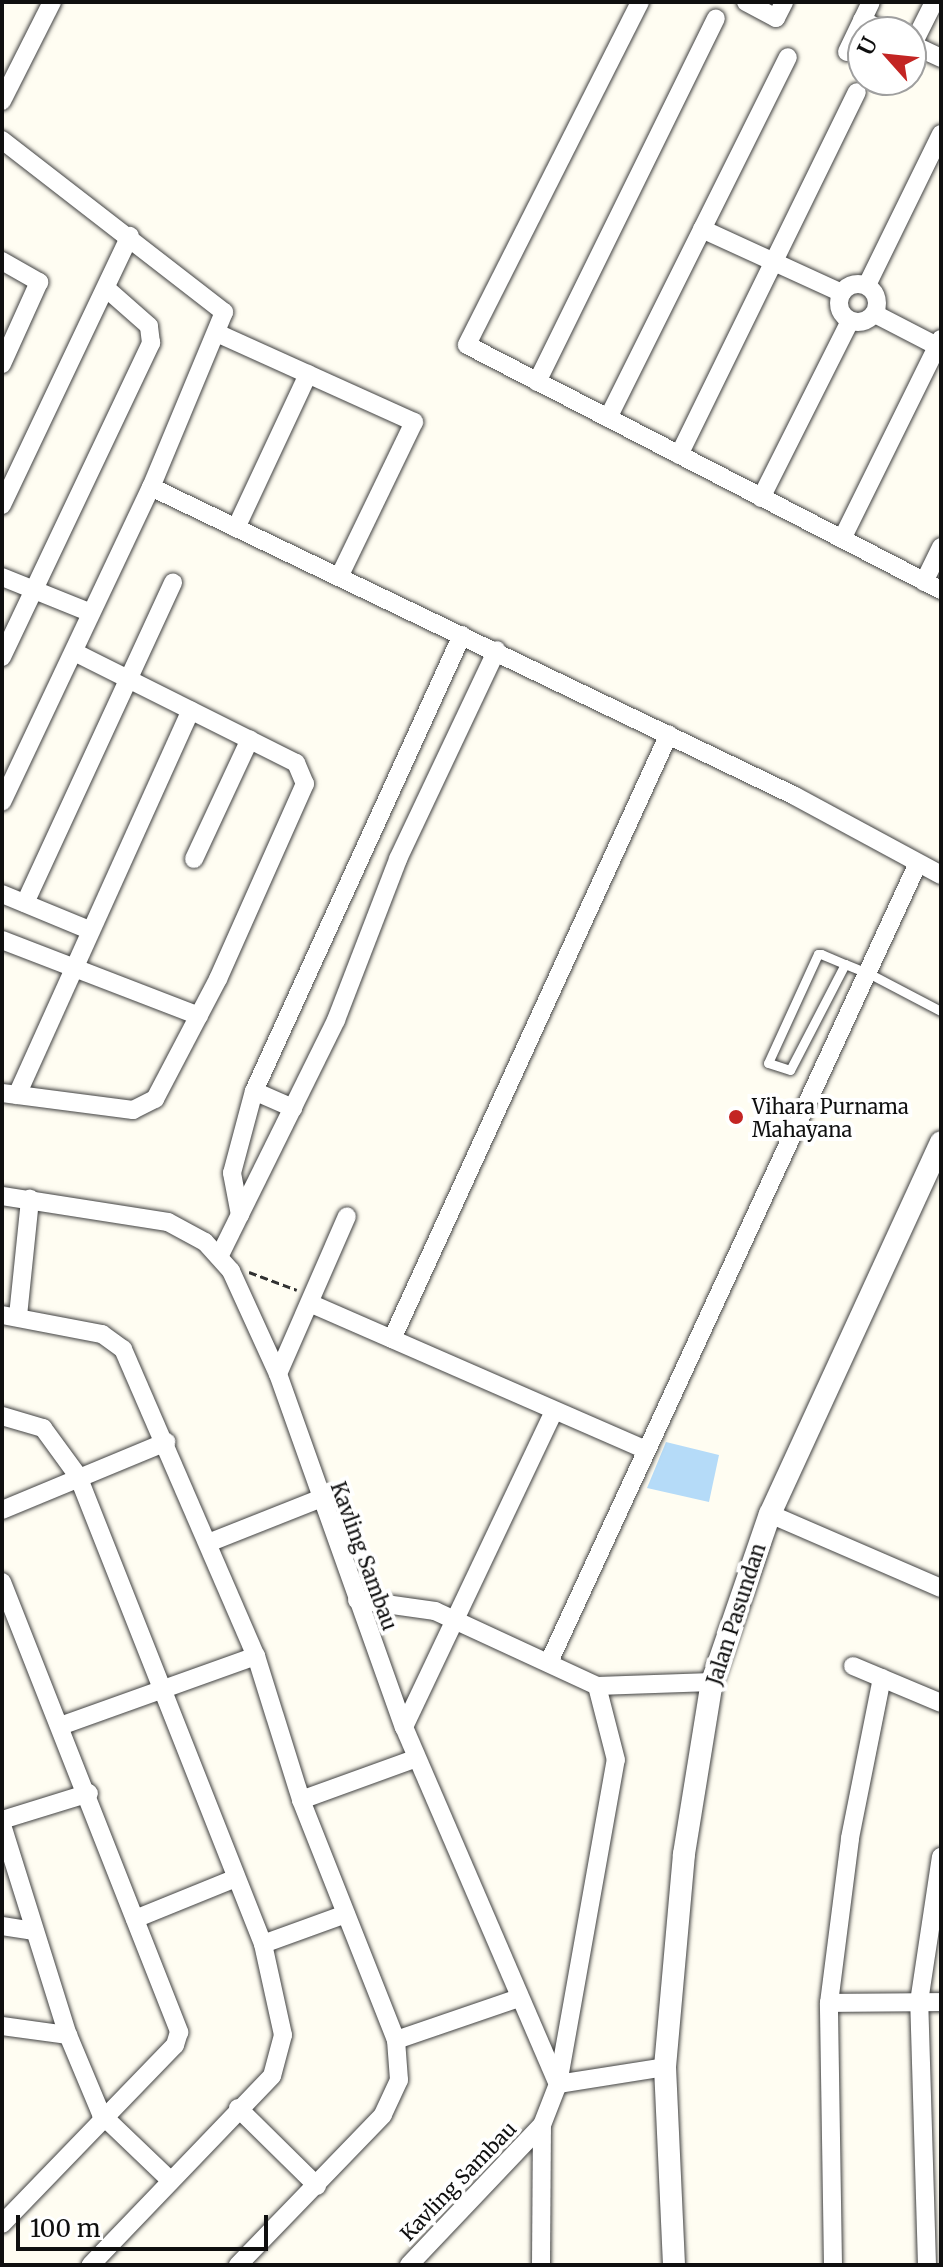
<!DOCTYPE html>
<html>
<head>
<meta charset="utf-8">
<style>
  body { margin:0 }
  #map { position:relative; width:943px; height:2267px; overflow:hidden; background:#fffdf2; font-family:Merriweather,serif }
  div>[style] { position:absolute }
  .water>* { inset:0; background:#b5dbf8 }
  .path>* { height:3px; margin-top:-1.5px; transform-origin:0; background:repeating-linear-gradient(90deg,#313131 0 8px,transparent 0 12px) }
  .roads { filter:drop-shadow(0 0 2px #424242) drop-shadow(0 0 2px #424242) }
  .service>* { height:9px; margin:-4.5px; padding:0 4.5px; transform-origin:4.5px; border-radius:4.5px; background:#fff }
  .minor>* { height:18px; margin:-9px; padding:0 9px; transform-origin:9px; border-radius:9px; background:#fff }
  .minor>.ring { margin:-9px; padding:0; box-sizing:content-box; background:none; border:18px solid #fff; border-radius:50% }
  .tertiary>* { height:22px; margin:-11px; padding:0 11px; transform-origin:11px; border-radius:11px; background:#fff }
  .dots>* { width:22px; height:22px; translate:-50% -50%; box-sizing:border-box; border:4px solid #fff; border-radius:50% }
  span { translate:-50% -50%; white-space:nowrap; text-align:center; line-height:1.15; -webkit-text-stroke:8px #fff; paint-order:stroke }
  .poi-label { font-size:20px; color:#0f0f0f }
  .left { translate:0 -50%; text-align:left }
  .street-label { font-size:20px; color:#0f0f0f }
  .frame { position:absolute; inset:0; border:4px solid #0f0f0f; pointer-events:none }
  .north { position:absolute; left:847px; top:16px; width:80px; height:80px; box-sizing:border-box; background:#fff; border:2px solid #9f9f9f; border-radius:50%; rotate:297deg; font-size:22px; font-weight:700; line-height:32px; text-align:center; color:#0f0f0f }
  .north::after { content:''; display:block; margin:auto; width:28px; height:36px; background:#c32523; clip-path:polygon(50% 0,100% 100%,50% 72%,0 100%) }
  .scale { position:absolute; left:16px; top:2215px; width:252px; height:36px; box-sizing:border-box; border:4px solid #0f0f0f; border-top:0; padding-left:10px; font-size:24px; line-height:28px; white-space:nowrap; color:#0f0f0f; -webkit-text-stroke:6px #fff; paint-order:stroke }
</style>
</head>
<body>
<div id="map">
  <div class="water">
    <div style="clip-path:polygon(666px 1442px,719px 1455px,709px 1502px,647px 1488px)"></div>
  </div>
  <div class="path">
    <div style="left:249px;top:1272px;width:51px;rotate:20.6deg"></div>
  </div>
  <div class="roads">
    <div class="service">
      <div style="left:845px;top:964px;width:119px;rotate:117.4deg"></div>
      <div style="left:790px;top:1070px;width:23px;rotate:-162deg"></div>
      <div style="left:768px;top:1063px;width:120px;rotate:-65.4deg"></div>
      <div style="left:818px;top:954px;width:3px"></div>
      <div style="left:821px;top:954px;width:26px;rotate:23deg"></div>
      <div style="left:845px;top:964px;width:29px;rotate:22deg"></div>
      <div style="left:872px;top:975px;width:78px;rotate:27.6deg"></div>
    </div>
    <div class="minor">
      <div style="left:640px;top:2px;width:384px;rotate:116.8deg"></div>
      <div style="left:467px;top:345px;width:534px;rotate:27.33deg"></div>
      <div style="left:746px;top:2px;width:34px;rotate:28deg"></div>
      <div style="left:776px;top:18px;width:18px;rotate:-63deg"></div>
      <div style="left:862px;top:20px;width:28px;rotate:26deg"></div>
      <div style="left:911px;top:44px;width:33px;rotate:25deg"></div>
      <div style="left:913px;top:44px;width:47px;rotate:-63.4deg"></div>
      <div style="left:847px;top:52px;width:55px;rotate:-64.4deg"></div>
      <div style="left:2px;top:101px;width:111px;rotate:-63.2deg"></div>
      <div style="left:2px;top:140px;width:281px;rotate:37.8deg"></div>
      <div style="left:224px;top:312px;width:190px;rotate:112.6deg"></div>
      <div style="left:151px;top:487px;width:348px;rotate:115.3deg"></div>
      <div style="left:702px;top:229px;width:154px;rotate:24.6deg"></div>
      <div style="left:2px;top:261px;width:43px;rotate:29.6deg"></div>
      <div style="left:39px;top:282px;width:90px;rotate:114.3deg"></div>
      <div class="ring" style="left:839px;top:284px;width:20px;height:20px"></div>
      <div style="left:867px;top:285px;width:168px;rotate:-63.9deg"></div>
      <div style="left:875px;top:314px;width:74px;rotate:27.3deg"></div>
      <div style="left:219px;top:334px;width:214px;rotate:24.3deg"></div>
      <div style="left:414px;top:422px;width:172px;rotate:115.8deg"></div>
      <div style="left:537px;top:382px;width:405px;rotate:-63.8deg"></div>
      <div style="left:608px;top:418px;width:403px;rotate:-63.5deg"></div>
      <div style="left:679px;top:455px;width:404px;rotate:-63.9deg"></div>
      <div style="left:151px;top:487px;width:714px;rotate:25.63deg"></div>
      <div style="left:795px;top:796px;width:166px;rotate:28.4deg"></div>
      <div style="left:761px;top:498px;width:198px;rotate:-63.3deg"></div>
      <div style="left:2px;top:505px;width:298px;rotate:-64.6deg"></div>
      <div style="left:236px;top:528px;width:170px;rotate:-64.9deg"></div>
      <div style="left:842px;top:539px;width:223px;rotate:-63.7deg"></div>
      <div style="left:2px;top:577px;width:96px;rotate:22deg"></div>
      <div style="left:924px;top:582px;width:39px;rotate:-64deg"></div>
      <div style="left:2px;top:657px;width:348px;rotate:-64.6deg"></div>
      <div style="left:151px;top:343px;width:17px;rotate:-97deg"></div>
      <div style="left:149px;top:326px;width:56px;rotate:-138.6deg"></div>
      <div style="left:194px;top:859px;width:132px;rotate:-65deg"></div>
      <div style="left:2px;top:894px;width:92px;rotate:22.4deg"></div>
      <div style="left:25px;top:903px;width:353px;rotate:-65.2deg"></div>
      <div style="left:2px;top:940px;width:211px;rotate:21.1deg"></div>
      <div style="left:254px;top:1091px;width:43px;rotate:23.6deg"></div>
      <div style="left:2px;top:1093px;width:132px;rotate:7.4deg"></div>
      <div style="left:133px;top:1110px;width:25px;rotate:-27deg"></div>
      <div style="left:155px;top:1099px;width:136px;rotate:-62.3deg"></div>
      <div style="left:218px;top:979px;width:214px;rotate:-66deg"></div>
      <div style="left:305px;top:784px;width:23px;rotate:-113deg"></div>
      <div style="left:296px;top:763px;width:248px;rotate:-153.4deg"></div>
      <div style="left:17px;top:1095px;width:422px;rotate:-65.7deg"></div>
      <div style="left:2px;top:1196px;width:168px;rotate:8.9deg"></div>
      <div style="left:168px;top:1222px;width:42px;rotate:28.4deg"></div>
      <div style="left:205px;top:1242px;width:39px;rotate:48deg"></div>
      <div style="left:231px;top:1271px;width:113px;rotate:65.5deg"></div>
      <div style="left:278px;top:1374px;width:375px;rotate:70.4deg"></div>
      <div style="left:404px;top:1727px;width:389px;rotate:66.7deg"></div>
      <div style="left:240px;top:1215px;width:43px;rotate:-100.8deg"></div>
      <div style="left:232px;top:1173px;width:85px;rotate:-75deg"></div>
      <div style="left:254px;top:1091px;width:501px;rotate:-65.48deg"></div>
      <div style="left:220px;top:1255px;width:262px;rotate:-63.7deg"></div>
      <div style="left:336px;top:1020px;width:173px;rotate:-68.9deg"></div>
      <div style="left:398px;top:859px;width:231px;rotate:-64.7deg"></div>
      <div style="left:312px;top:1304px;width:360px;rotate:23.6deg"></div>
      <div style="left:2px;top:1315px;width:102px;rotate:10.8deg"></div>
      <div style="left:102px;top:1334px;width:26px;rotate:36deg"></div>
      <div style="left:123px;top:1349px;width:335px;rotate:66.6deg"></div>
      <div style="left:256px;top:1656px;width:151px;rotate:72.6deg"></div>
      <div style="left:301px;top:1800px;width:258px;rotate:68.4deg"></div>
      <div style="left:396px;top:2040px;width:40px;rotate:85.7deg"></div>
      <div style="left:399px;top:2080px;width:38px;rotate:115deg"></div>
      <div style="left:383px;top:2115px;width:209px;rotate:134deg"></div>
      <div style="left:18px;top:1316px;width:118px;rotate:-84.1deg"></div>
      <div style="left:392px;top:1339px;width:665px;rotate:-65.4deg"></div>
      <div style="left:278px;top:1374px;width:172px;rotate:-66.4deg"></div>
      <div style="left:2px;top:1416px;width:43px;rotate:16.3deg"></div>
      <div style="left:43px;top:1428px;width:59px;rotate:53.9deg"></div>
      <div style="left:78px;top:1476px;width:503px;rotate:68.43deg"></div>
      <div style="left:263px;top:1944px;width:93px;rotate:77.6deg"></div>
      <div style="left:283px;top:2035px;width:42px;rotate:105deg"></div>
      <div style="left:272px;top:2076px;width:262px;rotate:133.8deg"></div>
      <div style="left:2px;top:1510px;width:178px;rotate:-22.5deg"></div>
      <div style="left:770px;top:1514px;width:186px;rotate:23.4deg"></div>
      <div style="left:208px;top:1543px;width:119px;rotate:-21.6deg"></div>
      <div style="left:2px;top:1582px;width:484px;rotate:68.5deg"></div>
      <div style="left:179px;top:2032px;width:14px;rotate:107deg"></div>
      <div style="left:175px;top:2045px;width:249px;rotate:134deg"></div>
      <div style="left:357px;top:1600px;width:79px;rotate:8deg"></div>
      <div style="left:435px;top:1611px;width:179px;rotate:24.8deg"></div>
      <div style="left:597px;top:1686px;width:115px;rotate:-2deg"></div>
      <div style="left:549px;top:1662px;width:880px;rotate:-65.21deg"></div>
      <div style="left:853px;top:1666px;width:95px;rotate:22.8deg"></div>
      <div style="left:63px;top:1725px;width:205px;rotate:-19.7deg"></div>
      <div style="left:404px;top:1727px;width:348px;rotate:-64.6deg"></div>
      <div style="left:301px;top:1800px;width:123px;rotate:-19.9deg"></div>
      <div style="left:2px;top:1820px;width:91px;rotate:-17.2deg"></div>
      <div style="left:2px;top:1825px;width:220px;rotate:72.6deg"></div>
      <div style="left:68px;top:2035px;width:86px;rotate:67.3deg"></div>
      <div style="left:101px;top:2114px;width:95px;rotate:43.7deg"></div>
      <div style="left:135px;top:1919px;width:109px;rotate:-22.1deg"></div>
      <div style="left:2px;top:1926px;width:33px;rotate:9deg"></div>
      <div style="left:263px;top:1944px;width:88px;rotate:-19.9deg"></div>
      <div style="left:829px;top:2003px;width:112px;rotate:-0.5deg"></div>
      <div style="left:2px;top:2026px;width:67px;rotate:7.8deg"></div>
      <div style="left:396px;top:2040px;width:127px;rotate:-18.9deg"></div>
      <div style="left:558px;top:2084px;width:108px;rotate:-9deg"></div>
      <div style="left:238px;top:2108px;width:111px;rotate:44.6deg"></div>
      <div style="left:409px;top:2265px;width:193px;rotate:-46.5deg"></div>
      <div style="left:542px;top:2125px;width:44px;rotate:-68.7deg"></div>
      <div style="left:558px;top:2084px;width:329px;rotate:-79.9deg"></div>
      <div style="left:616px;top:1760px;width:76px;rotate:-104.4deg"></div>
      <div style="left:541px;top:2265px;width:140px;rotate:-89.6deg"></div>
      <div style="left:833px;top:2265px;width:262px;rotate:-90.9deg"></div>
      <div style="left:829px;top:2003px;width:166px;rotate:-82.7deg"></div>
      <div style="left:850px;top:1838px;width:163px;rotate:-78.7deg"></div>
      <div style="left:927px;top:2265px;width:263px;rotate:-91.7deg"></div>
      <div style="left:919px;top:2002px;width:147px;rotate:-81.4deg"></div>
    </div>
    <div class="tertiary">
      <div style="left:674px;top:2265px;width:198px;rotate:-92.6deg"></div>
      <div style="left:665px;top:2067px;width:214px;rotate:-84.9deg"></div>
      <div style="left:684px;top:1854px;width:174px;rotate:-80.8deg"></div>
      <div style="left:712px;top:1682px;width:178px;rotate:-71deg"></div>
      <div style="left:770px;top:1514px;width:409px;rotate:-65.3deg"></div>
    </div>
  </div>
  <div class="dots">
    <div style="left:736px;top:1117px;background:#c32523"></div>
  </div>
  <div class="poi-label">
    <span class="left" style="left:752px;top:1118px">Vihara Purnama<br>Mahayana</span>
  </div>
  <div class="street-label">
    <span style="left:364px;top:1556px;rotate:70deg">Kavling Sambau</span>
    <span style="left:736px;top:1614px;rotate:-72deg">Jalan Pasundan</span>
    <span style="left:458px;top:2181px;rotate:-46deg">Kavling Sambau</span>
  </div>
  <div class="frame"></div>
  <div class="north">U</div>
  <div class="scale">100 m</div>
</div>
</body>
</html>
